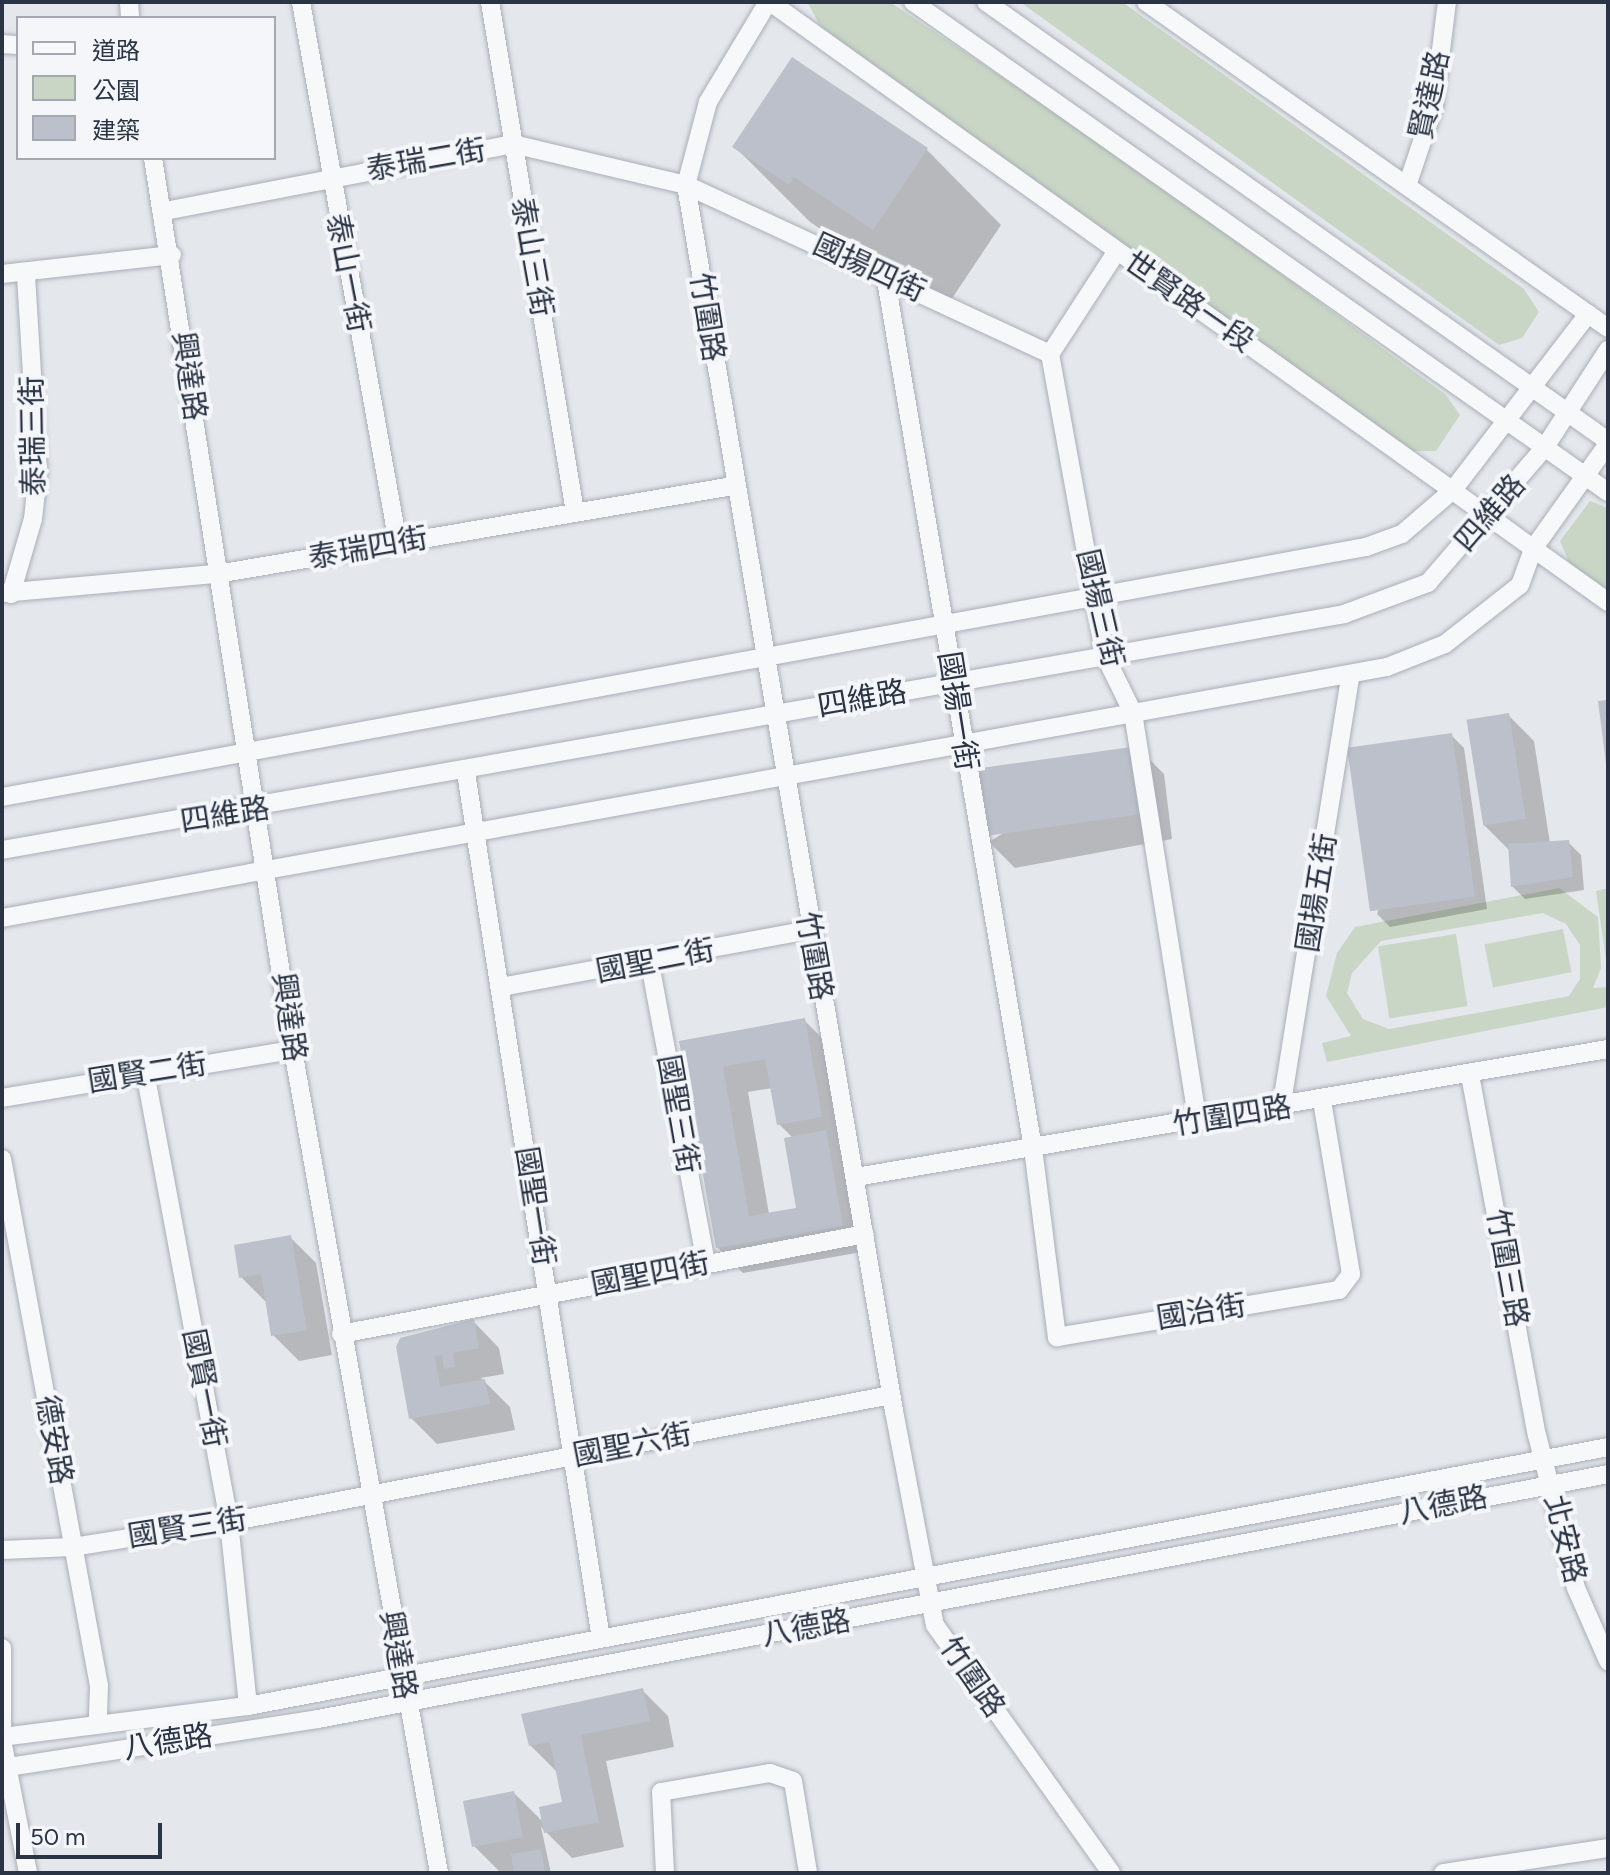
<!DOCTYPE html>
<html>
<head>
<meta charset="utf-8">
<style>
  body { margin:0 }
  #map { position:relative; width:1610px; height:1875px; overflow:hidden; background:#e4e7ec; font-family:Figtree,"Noto Sans TC",sans-serif }
  div>[style] { position:absolute }
  .green>* { inset:0; background:#c9d6c5; transform-origin:0 0 }
  .shadow>* { inset:0; background:#0003 }
  .building>* { inset:0; background:#bbc0ca; transform-origin:0 0 }
  .roads { filter:drop-shadow(0 0 2px #a9aeb7) drop-shadow(0 0 2px #a9aeb7) }
  .minor>* { height:18px; margin:-9px; padding:0 9px; transform-origin:9px; border-radius:9px; background:#f7f8fa }
  span { translate:-50% -50%; white-space:nowrap; text-align:center; line-height:1.15; -webkit-text-stroke:8px #f4f6f9; paint-order:stroke }
  .street-label { font-size:30px; color:#2b3445 }
  .frame { position:absolute; inset:0; border:4px solid #2b3445; pointer-events:none }
  .legend { position:absolute; left:16px; top:16px; width:260px; height:144px; box-sizing:border-box; background:#f4f6f9; border:2px solid #a4a8b1; margin:0; padding:10px 14px; list-style:none; font-size:24px; color:#2b3445 }
  .legend li { display:flex; align-items:center; gap:16px; height:40px }
  .legend b { width:40px; border:2px solid #a4a8b1 }
  .scale { position:absolute; left:16px; top:1823px; width:146px; height:36px; box-sizing:border-box; border:4px solid #2b3445; border-top:0; padding-left:10px; font-size:24px; line-height:28px; white-space:nowrap; color:#2b3445; -webkit-text-stroke:6px #f4f6f9; paint-order:stroke }
</style>
</head>
<body>
<div id="map">
  <div class="green">
    <div style="clip-path:polygon(890px 2px,1136px 167px,1446px 395px,1460px 415px,1436px 451px,1412px 451px,822px 30px,808px 3px)"></div>
    <div style="clip-path:polygon(1020px 2px,1122px 2px,1524px 289px,1539px 312px,1522px 338px,1499px 345px)"></div>
    <div style="clip-path:polygon(1590px 501px,1608px 508px,1608px 591px,1570px 565px,1560px 541px)"></div>
    <div style="clip-path:polygon(evenodd,1559px 888px,1598px 917px,1601px 968px,1593px 988px,1608px 987px,1608px 1007px,1327px 1062px,1322px 1043px,1351px 1036px,1326px 996px,1337px 953px,1355px 927px,1559px 888px,1543px 913px,1566px 924px,1580px 945px,1580px 979px,1569px 996px,1389px 1029px,1363px 1019px,1347px 993px,1352px 973px,1381px 941px,1543px 913px)"></div>
    <div style="clip-path:polygon(1608px 888px,1608px 973px,1596px 891px)"></div>
    <div style="left:1563px;top:929px;width:44px;height:80px;rotate:79deg"></div>
    <div style="left:1456px;top:934px;width:73px;height:79px;rotate:81deg"></div>
  </div>
  <div class="shadow">
    <div style="clip-path:polygon(735px 147px,926px 149px,1001px 225px,949px 303px,870px 250px,865px 259px,810px 222px)"></div>
    <div style="clip-path:polygon(1508px 715px,1534px 741px,1550px 843px,1568px 842px,1581px 855px,1584px 890px,1525px 899px,1512px 886px,1510px 851px,1484px 825px)"></div>
    <div style="clip-path:polygon(1451px 735px,1464px 748px,1487px 909px,1390px 927px,1377px 914px)"></div>
    <div style="clip-path:polygon(1138px 748px,1164px 774px,1172px 839px,1015px 868px,989px 842px)"></div>
    <div style="clip-path:polygon(evenodd,804px 1020px,830px 1046px,847px 1143px,837px 1144px,851px 1158px,867px 1251px,743px 1273px,717px 1247px,681px 1042px,804px 1020px,772px 1088px,779px 1124px,793px 1138px,798px 1209px,769px 1214px,748px 1092px,772px 1088px)"></div>
    <div style="clip-path:polygon(290px 1237px,316px 1263px,332px 1355px,299px 1361px,273px 1335px,268px 1304px,241px 1277px)"></div>
    <div style="clip-path:polygon(474px 1322px,499px 1348px,504px 1374px,481px 1378px,510px 1407px,515px 1430px,437px 1444px,411px 1418px,398px 1348px)"></div>
    <div style="clip-path:polygon(642px 1690px,668px 1716px,674px 1747px,606px 1761px,624px 1847px,572px 1858px,541px 1827px,551px 1873px,500px 1872px,474px 1846px,514px 1793px,545px 1824px,565px 1804px,556px 1771px,530px 1745px)"></div>
  </div>
  <div class="building">
    <div style="clip-path:polygon(792px 57px,928px 148px,873px 230px,794px 177px,789px 185px,732px 147px)"></div>
    <div style="clip-path:polygon(1608px 700px,1608px 764px,1606px 764px,1598px 701px)"></div>
    <div style="left:1509px;top:713px;width:107px;height:43px;rotate:81deg"></div>
    <div style="left:1452px;top:733px;width:165px;height:106px;rotate:82deg"></div>
    <div style="left:1138px;top:746px;width:68px;height:165px;rotate:82deg"></div>
    <div style="clip-path:polygon(1569px 840px,1573px 877px,1511px 887px,1508px 844px)"></div>
    <div style="clip-path:polygon(805px 1018px,822px 1117px,777px 1125px,765px 1059px,723px 1067px,749px 1216px,796px 1208px,784px 1138px,826px 1130px,843px 1226px,716px 1248px,679px 1041px)"></div>
    <div style="clip-path:polygon(291px 1235px,307px 1330px,271px 1336px,261px 1274px,239px 1278px,234px 1245px)"></div>
    <div style="clip-path:polygon(474px 1319px,479px 1348px,453px 1353px,455px 1367px,444px 1369px,442px 1355px,435px 1356px,440px 1387px,485px 1379px,490px 1404px,409px 1419px,396px 1347px,400px 1338px)"></div>
    <div style="clip-path:polygon(643px 1688px,650px 1721px,581px 1735px,599px 1822px,544px 1833px,539px 1807px,562px 1802px,550px 1742px,529px 1746px,521px 1714px)"></div>
    <div style="left:514px;top:1791px;width:47px;height:52px;rotate:79deg"></div>
    <div style="clip-path:polygon(541px 1849px,545px 1873px,514px 1873px,511px 1854px)"></div>
  </div>
  <div class="roads">
    <div class="minor">
      <div style="left:129px;top:2px;width:16px;rotate:86deg"></div>
      <div style="left:301px;top:2px;width:550px;rotate:79.84deg"></div>
      <div style="left:490px;top:2px;width:517px;rotate:80.54deg"></div>
      <div style="left:768px;top:2px;width:117px;rotate:121deg"></div>
      <div style="left:708px;top:102px;width:86px;rotate:104.8deg"></div>
      <div style="left:686px;top:185px;width:1244px;rotate:80.37deg"></div>
      <div style="left:894px;top:1411px;width:218px;rotate:79.2deg"></div>
      <div style="left:935px;top:1625px;width:304px;rotate:54.6deg"></div>
      <div style="left:770px;top:2px;width:1031px;rotate:35.6deg"></div>
      <div style="left:913px;top:2px;width:850px;rotate:35.19deg"></div>
      <div style="left:986px;top:2px;width:761px;rotate:35.21deg"></div>
      <div style="left:1146px;top:2px;width:565px;rotate:35.21deg"></div>
      <div style="left:2px;top:44px;width:16px;rotate:4deg"></div>
      <div style="left:153px;top:158px;width:903px;rotate:81.08deg"></div>
      <div style="left:293px;top:1050px;width:836px;rotate:79.94deg"></div>
      <div style="left:1407px;top:186px;width:84px;rotate:-71.4deg"></div>
      <div style="left:1434px;top:106px;width:105px;rotate:-82.9deg"></div>
      <div style="left:165px;top:211px;width:354px;rotate:-10.9deg"></div>
      <div style="left:513px;top:144px;width:178px;rotate:13.3deg"></div>
      <div style="left:686px;top:185px;width:401px;rotate:24.9deg"></div>
      <div style="left:1117px;top:251px;width:123px;rotate:123deg"></div>
      <div style="left:1050px;top:354px;width:307px;rotate:79.7deg"></div>
      <div style="left:1105px;top:656px;width:64px;rotate:63.8deg"></div>
      <div style="left:1133px;top:713px;width:414px;rotate:81deg"></div>
      <div style="left:2px;top:274px;width:171px;rotate:-6.4deg"></div>
      <div style="left:885px;top:274px;width:886px;rotate:80.39deg"></div>
      <div style="left:1033px;top:1148px;width:191px;rotate:82.8deg"></div>
      <div style="left:1057px;top:1337px;width:286px;rotate:-9.5deg"></div>
      <div style="left:1339px;top:1290px;width:20px;rotate:-53deg"></div>
      <div style="left:1351px;top:1274px;width:175px;rotate:-99.5deg"></div>
      <div style="left:2px;top:593px;width:216px;rotate:-5.1deg"></div>
      <div style="left:217px;top:574px;width:523px;rotate:-9.68deg"></div>
      <div style="left:11px;top:594px;width:78px;rotate:-73.7deg"></div>
      <div style="left:33px;top:519px;width:47px;rotate:-83.9deg"></div>
      <div style="left:38px;top:472px;width:196px;rotate:-93.5deg"></div>
      <div style="left:466px;top:773px;width:876px;rotate:81.14deg"></div>
      <div style="left:2px;top:797px;width:1387px;rotate:-10.39deg"></div>
      <div style="left:1366px;top:547px;width:38px;rotate:-20deg"></div>
      <div style="left:1402px;top:534px;width:67px;rotate:-40.8deg"></div>
      <div style="left:1453px;top:490px;width:222px;rotate:-52.5deg"></div>
      <div style="left:2px;top:850px;width:1363px;rotate:-9.97deg"></div>
      <div style="left:1344px;top:614px;width:90px;rotate:-20.3deg"></div>
      <div style="left:1428px;top:583px;width:179px;rotate:-49.3deg"></div>
      <div style="left:1545px;top:447px;width:116px;rotate:-57deg"></div>
      <div style="left:2px;top:918px;width:1408px;rotate:-10.27deg"></div>
      <div style="left:1387px;top:667px;width:62px;rotate:-21.6deg"></div>
      <div style="left:1445px;top:644px;width:95px;rotate:-38.2deg"></div>
      <div style="left:1520px;top:585px;width:38px;rotate:-70deg"></div>
      <div style="left:1533px;top:549px;width:129px;rotate:-54.5deg"></div>
      <div style="left:650px;top:964px;width:305px;rotate:79.4deg"></div>
      <div style="left:501px;top:987px;width:313px;rotate:-10.5deg"></div>
      <div style="left:145px;top:1072px;width:458px;rotate:79.4deg"></div>
      <div style="left:229px;top:1522px;width:185px;rotate:84.1deg"></div>
      <div style="left:1470px;top:1075px;width:366px;rotate:79.5deg"></div>
      <div style="left:1537px;top:1435px;width:158px;rotate:75.7deg"></div>
      <div style="left:1576px;top:1588px;width:80px;rotate:66.3deg"></div>
      <div style="left:2px;top:1098px;width:295px;rotate:-9.4deg"></div>
      <div style="left:1281px;top:1109px;width:437px;rotate:-80.9deg"></div>
      <div style="left:2px;top:1159px;width:536px;rotate:79.57deg"></div>
      <div style="left:99px;top:1686px;width:35px;rotate:92deg"></div>
      <div style="left:856px;top:1177px;width:763px;rotate:-9.66deg"></div>
      <div style="left:341px;top:1334px;width:533px;rotate:-10.8deg"></div>
      <div style="left:2px;top:1550px;width:71px;rotate:-2.4deg"></div>
      <div style="left:73px;top:1547px;width:158px;rotate:-9.1deg"></div>
      <div style="left:229px;top:1522px;width:674px;rotate:-10.86deg"></div>
      <div style="left:2px;top:1648px;width:86px;rotate:90deg"></div>
      <div style="left:2px;top:1737px;width:248px;rotate:-7.2deg"></div>
      <div style="left:248px;top:1706px;width:1384px;rotate:-10.78deg"></div>
      <div style="left:2px;top:1740px;width:136px;rotate:78.9deg"></div>
      <div style="left:2px;top:1768px;width:320px;rotate:-8.8deg"></div>
      <div style="left:318px;top:1719px;width:1313px;rotate:-10.75deg"></div>
      <div style="left:665px;top:1873px;width:81px;rotate:-92.8deg"></div>
      <div style="left:661px;top:1792px;width:111px;rotate:-9.9deg"></div>
      <div style="left:770px;top:1773px;width:24px;rotate:19deg"></div>
      <div style="left:793px;top:1781px;width:93px;rotate:80.7deg"></div>
      <div style="left:1443px;top:1873px;width:167px;rotate:-8.6deg"></div>
    </div>
  </div>
  <div class="street-label">
    <span style="left:1430px;top:95px;rotate:-78deg">賢達路</span>
    <span style="left:426px;top:160px;rotate:-10deg">泰瑞二街</span>
    <span style="left:532px;top:257px;rotate:80deg">泰山三街</span>
    <span style="left:869px;top:268px;rotate:25deg">國揚四街</span>
    <span style="left:348px;top:273px;rotate:79deg">泰山一街</span>
    <span style="left:1189px;top:302px;rotate:35deg">世賢路一段</span>
    <span style="left:707px;top:317px;rotate:81deg">竹圍路</span>
    <span style="left:189px;top:376px;rotate:82deg">興達路</span>
    <span style="left:33px;top:436px;rotate:-91deg">泰瑞三街</span>
    <span style="left:1490px;top:513px;rotate:-49deg">四維路</span>
    <span style="left:368px;top:548px;rotate:-10deg">泰瑞四街</span>
    <span style="left:1100px;top:608px;rotate:77deg">國揚三街</span>
    <span style="left:862px;top:699px;rotate:-10deg">四維路</span>
    <span style="left:958px;top:711px;rotate:81deg">國揚一街</span>
    <span style="left:225px;top:815px;rotate:-9deg">四維路</span>
    <span style="left:1317px;top:893px;rotate:-81deg">國揚五街</span>
    <span style="left:814px;top:956px;rotate:80deg">竹圍路</span>
    <span style="left:655px;top:961px;rotate:-11deg">國聖二街</span>
    <span style="left:289px;top:1017px;rotate:82deg">興達路</span>
    <span style="left:147px;top:1073px;rotate:-9deg">國賢二街</span>
    <span style="left:678px;top:1114px;rotate:80deg">國聖三街</span>
    <span style="left:1232px;top:1116px;rotate:-9deg">竹圍四路</span>
    <span style="left:535px;top:1206px;rotate:81deg">國聖一街</span>
    <span style="left:1507px;top:1268px;rotate:80deg">竹圍三路</span>
    <span style="left:650px;top:1274px;rotate:-11deg">國聖四街</span>
    <span style="left:1201px;top:1312px;rotate:-9deg">國治街</span>
    <span style="left:204px;top:1388px;rotate:79deg">國賢一街</span>
    <span style="left:54px;top:1440px;rotate:80deg">德安路</span>
    <span style="left:632px;top:1445px;rotate:-11deg">國聖六街</span>
    <span style="left:1443px;top:1505px;rotate:-11deg">八德路</span>
    <span style="left:187px;top:1528px;rotate:-9deg">國賢三街</span>
    <span style="left:1565px;top:1539px;rotate:76deg">北安路</span>
    <span style="left:806px;top:1628px;rotate:-10deg">八德路</span>
    <span style="left:398px;top:1655px;rotate:80deg">興達路</span>
    <span style="left:972px;top:1677px;rotate:55deg">竹圍路</span>
    <span style="left:168px;top:1742px;rotate:-9deg">八德路</span>
  </div>
  <div class="frame"></div>
  <ul class="legend">
  <li><b style="height:10px;background:#f7f8fa"></b>道路</li>
  <li><b style="height:22px;background:#c9d6c5"></b>公園</li>
  <li><b style="height:22px;background:#bbc0ca"></b>建築</li>
  </ul>
  <div class="scale">50 m</div>
</div>
</body>
</html>
